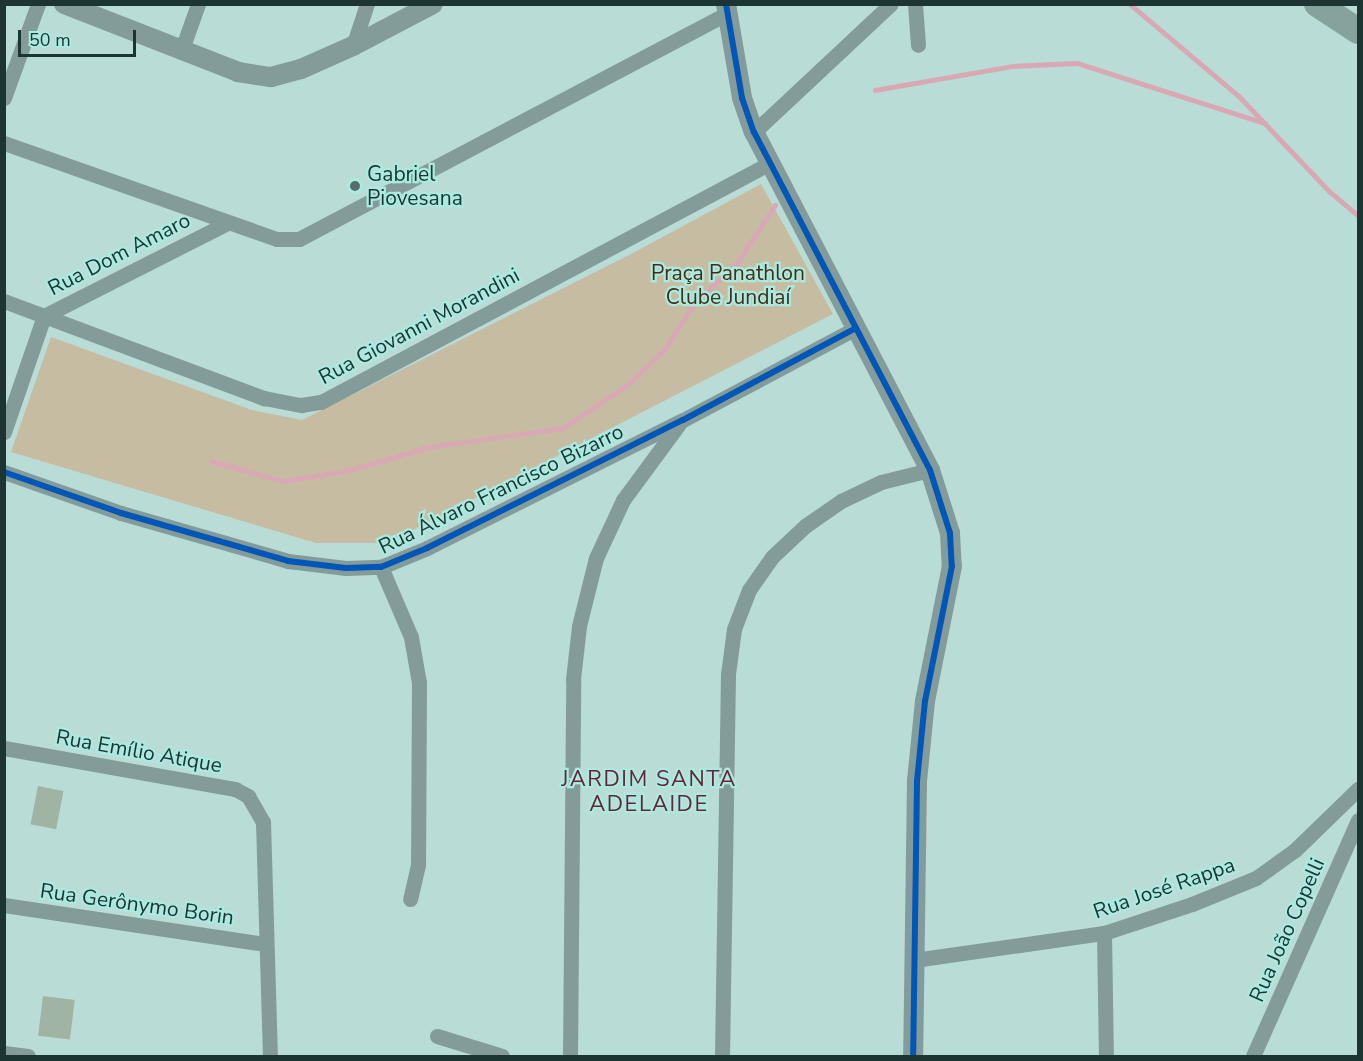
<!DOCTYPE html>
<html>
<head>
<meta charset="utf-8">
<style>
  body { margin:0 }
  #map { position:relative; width:1363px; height:1061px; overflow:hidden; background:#b9dcd6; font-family:"Nunito Sans",sans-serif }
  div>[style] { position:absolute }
  .green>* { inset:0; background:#c6bca2 }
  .stream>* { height:4.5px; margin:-2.25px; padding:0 2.25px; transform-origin:2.25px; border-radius:2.25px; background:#d8a9b5 }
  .building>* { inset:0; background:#9fb4a3; transform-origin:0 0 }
  .minor>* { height:15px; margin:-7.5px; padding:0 7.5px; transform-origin:7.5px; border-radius:7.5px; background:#839c99 }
  .tertiary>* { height:20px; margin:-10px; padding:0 10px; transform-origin:10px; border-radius:10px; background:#839c99 }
  .trunk>* { height:26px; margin:-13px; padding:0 13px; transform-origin:13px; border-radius:13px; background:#85a29d }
  .cycleway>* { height:6px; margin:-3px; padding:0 3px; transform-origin:3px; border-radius:3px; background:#0057b8 }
  .dots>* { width:16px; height:16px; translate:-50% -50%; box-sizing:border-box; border:3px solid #abeae0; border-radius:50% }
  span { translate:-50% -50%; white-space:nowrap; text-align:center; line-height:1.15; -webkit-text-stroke:4.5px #abeae0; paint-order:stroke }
  .poi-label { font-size:21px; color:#1c3532 }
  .left { translate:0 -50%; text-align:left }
  .street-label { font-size:21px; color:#1c3532 }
  .park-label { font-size:21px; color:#462d14 }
  .neighbourhood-label { font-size:22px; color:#682339; letter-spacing:1.5px }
  .frame { position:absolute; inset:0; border:6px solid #1c3532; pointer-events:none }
  .scale { position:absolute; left:18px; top:30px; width:118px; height:27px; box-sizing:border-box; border:3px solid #1c3532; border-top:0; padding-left:8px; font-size:18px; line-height:21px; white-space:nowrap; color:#1c3532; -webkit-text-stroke:4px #abeae0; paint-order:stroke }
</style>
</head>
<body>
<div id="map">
  <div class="green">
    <div style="clip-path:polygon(761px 184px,833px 314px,388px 543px,316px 543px,11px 452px,51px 337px,252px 410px,302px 420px,631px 254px)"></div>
  </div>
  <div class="stream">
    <div style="left:1130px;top:4px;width:143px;rotate:40.2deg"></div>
    <div style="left:1239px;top:96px;width:131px;rotate:46.5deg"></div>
    <div style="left:1329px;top:191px;width:38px;rotate:40deg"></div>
    <div style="left:875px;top:90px;width:140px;rotate:-9.9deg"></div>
    <div style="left:1013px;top:66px;width:64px;rotate:-2.7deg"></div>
    <div style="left:1077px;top:63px;width:197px;rotate:17.7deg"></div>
    <div style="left:211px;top:461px;width:75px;rotate:15.5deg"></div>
    <div style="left:283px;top:481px;width:64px;rotate:-9deg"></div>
    <div style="left:346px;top:471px;width:86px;rotate:-16.1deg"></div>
    <div style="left:429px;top:447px;width:135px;rotate:-8.1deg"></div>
    <div style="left:563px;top:428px;width:77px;rotate:-33.9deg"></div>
    <div style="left:627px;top:385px;width:51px;rotate:-43.4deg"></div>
    <div style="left:664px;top:350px;width:55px;rotate:-56.9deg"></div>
    <div style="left:694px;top:304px;width:59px;rotate:-43.6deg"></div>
    <div style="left:737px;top:263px;width:69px;rotate:-56.8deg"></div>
  </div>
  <div class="building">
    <div style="left:38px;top:786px;width:26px;height:39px;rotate:11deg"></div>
    <div style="left:43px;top:996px;width:32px;height:40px;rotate:7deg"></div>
  </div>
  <div class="minor">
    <div style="left:915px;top:4px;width:41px;rotate:85.8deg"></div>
    <div style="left:353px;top:46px;width:44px;rotate:-71.6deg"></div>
    <div style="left:181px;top:52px;width:51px;rotate:-70.5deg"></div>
    <div style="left:4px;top:98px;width:100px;rotate:-70.1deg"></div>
    <div style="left:754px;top:132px;width:187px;rotate:-43.1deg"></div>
    <div style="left:4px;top:143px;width:289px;rotate:19.4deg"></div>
    <div style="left:277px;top:239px;width:22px"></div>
    <div style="left:299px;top:239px;width:484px;rotate:-27.8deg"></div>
    <div style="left:4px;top:301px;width:278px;rotate:20.5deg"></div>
    <div style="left:264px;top:398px;width:38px;rotate:11deg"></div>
    <div style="left:301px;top:405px;width:20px;rotate:-9deg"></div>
    <div style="left:321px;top:402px;width:506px;rotate:-28.03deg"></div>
    <div style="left:4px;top:432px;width:123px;rotate:-71deg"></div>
    <div style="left:44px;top:316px;width:205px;rotate:-26.9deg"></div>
    <div style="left:4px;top:472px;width:124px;rotate:19.3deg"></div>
    <div style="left:121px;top:513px;width:174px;rotate:16deg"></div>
    <div style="left:288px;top:561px;width:58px;rotate:6.9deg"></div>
    <div style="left:346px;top:568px;width:35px;rotate:-2deg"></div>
    <div style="left:381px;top:567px;width:50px;rotate:-22.4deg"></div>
    <div style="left:427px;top:548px;width:286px;rotate:-26.6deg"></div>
    <div style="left:683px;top:420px;width:194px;rotate:-28deg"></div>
    <div style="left:381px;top:567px;width:76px;rotate:66.8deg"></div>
    <div style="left:411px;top:637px;width:47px;rotate:80.1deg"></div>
    <div style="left:419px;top:683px;width:182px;rotate:90.3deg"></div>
    <div style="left:418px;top:865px;width:35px;rotate:103deg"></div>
    <div style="left:4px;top:748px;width:235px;rotate:10.1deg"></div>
    <div style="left:235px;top:789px;width:15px;rotate:28deg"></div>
    <div style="left:248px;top:796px;width:30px;rotate:60deg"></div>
    <div style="left:263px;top:822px;width:234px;rotate:88.3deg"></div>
    <div style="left:4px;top:905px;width:263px;rotate:8.5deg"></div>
    <div style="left:1104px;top:933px;width:123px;rotate:89.1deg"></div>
    <div style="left:914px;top:960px;width:192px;rotate:-8.1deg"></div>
    <div style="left:1104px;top:933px;width:93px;rotate:-18.2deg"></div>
    <div style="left:1192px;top:904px;width:69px;rotate:-22.1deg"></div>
    <div style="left:1256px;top:878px;width:48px;rotate:-35.7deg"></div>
    <div style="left:1295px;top:850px;width:88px;rotate:-44.1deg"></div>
    <div style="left:437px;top:1036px;width:68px;rotate:17.1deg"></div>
    <div style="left:4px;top:1053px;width:24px;rotate:7deg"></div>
    <div style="left:570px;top:1056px;width:377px;rotate:-89.5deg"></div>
    <div style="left:573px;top:679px;width:53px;rotate:-83.5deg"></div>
    <div style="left:579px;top:626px;width:70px;rotate:-76deg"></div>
    <div style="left:596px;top:558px;width:64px;rotate:-65deg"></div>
    <div style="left:623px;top:500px;width:94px;rotate:-53.6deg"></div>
    <div style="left:722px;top:1056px;width:382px;rotate:-89.1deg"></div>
    <div style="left:728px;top:674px;width:45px;rotate:-82.4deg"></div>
    <div style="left:734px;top:629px;width:42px;rotate:-69deg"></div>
    <div style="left:749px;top:590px;width:40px;rotate:-55.1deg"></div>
    <div style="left:772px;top:557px;width:45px;rotate:-43.2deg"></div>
    <div style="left:805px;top:526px;width:44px;rotate:-34.8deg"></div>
    <div style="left:841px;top:501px;width:44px;rotate:-25.4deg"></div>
    <div style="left:881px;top:482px;width:50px;rotate:-13.8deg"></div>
    <div style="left:1253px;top:1056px;width:258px;rotate:-66deg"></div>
  </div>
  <div class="tertiary">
    <div style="left:64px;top:4px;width:187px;rotate:21.3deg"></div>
    <div style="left:238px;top:72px;width:33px;rotate:9deg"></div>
    <div style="left:271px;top:77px;width:31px;rotate:-15deg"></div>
    <div style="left:301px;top:69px;width:57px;rotate:-23.9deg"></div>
    <div style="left:353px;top:46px;width:90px;rotate:-27.7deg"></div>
    <div style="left:726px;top:4px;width:95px;rotate:80.3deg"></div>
    <div style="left:742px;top:98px;width:36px;rotate:71deg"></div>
    <div style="left:754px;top:132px;width:381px;rotate:62.5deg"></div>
    <div style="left:930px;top:470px;width:66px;rotate:72.4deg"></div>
    <div style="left:950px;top:533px;width:33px;rotate:87deg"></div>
    <div style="left:952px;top:566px;width:138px;rotate:101.3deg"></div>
    <div style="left:925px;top:701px;width:80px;rotate:95.7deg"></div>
    <div style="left:917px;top:781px;width:275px;rotate:90.8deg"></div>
  </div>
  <div class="trunk">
    <div style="left:1317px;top:4px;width:49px;rotate:33.4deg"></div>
  </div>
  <div class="cycleway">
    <div style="left:726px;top:4px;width:95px;rotate:80.3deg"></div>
    <div style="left:742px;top:98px;width:36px;rotate:71deg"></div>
    <div style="left:754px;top:132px;width:381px;rotate:62.5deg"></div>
    <div style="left:930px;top:470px;width:66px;rotate:72.4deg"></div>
    <div style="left:950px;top:533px;width:33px;rotate:87deg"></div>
    <div style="left:952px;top:566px;width:138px;rotate:101.3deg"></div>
    <div style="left:925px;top:701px;width:80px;rotate:95.7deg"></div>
    <div style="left:917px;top:781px;width:275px;rotate:90.8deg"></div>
    <div style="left:4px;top:472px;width:124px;rotate:19.3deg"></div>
    <div style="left:121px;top:513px;width:174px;rotate:16deg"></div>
    <div style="left:288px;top:561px;width:58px;rotate:6.9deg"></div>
    <div style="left:346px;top:568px;width:35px;rotate:-2deg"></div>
    <div style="left:381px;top:567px;width:50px;rotate:-22.4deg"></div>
    <div style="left:427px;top:548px;width:286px;rotate:-26.6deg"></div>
    <div style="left:683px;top:420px;width:194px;rotate:-28deg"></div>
  </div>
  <div class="dots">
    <div style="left:355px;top:186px;background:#536f6b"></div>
  </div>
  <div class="poi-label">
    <span class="left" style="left:367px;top:186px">Gabriel<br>Piovesana</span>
  </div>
  <div class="street-label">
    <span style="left:119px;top:254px;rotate:-27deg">Rua Dom Amaro</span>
    <span style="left:419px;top:326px;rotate:-28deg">Rua Giovanni Morandini</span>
    <span style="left:501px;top:489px;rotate:-26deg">Rua Álvaro Francisco Bizarro</span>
    <span style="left:139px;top:751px;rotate:10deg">Rua Emílio Atique</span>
    <span style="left:1164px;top:888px;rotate:-19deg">Rua José Rappa</span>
    <span style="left:137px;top:904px;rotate:8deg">Rua Gerônymo Borin</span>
    <span style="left:1287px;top:930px;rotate:-66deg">Rua João Copelli</span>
  </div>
  <div class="park-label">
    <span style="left:728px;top:285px">Praça Panathlon<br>Clube Jundiaí</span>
  </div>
  <div class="neighbourhood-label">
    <span style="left:649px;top:792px">JARDIM SANTA<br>ADELAIDE</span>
  </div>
  <div class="frame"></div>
  <div class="scale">50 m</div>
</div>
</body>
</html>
